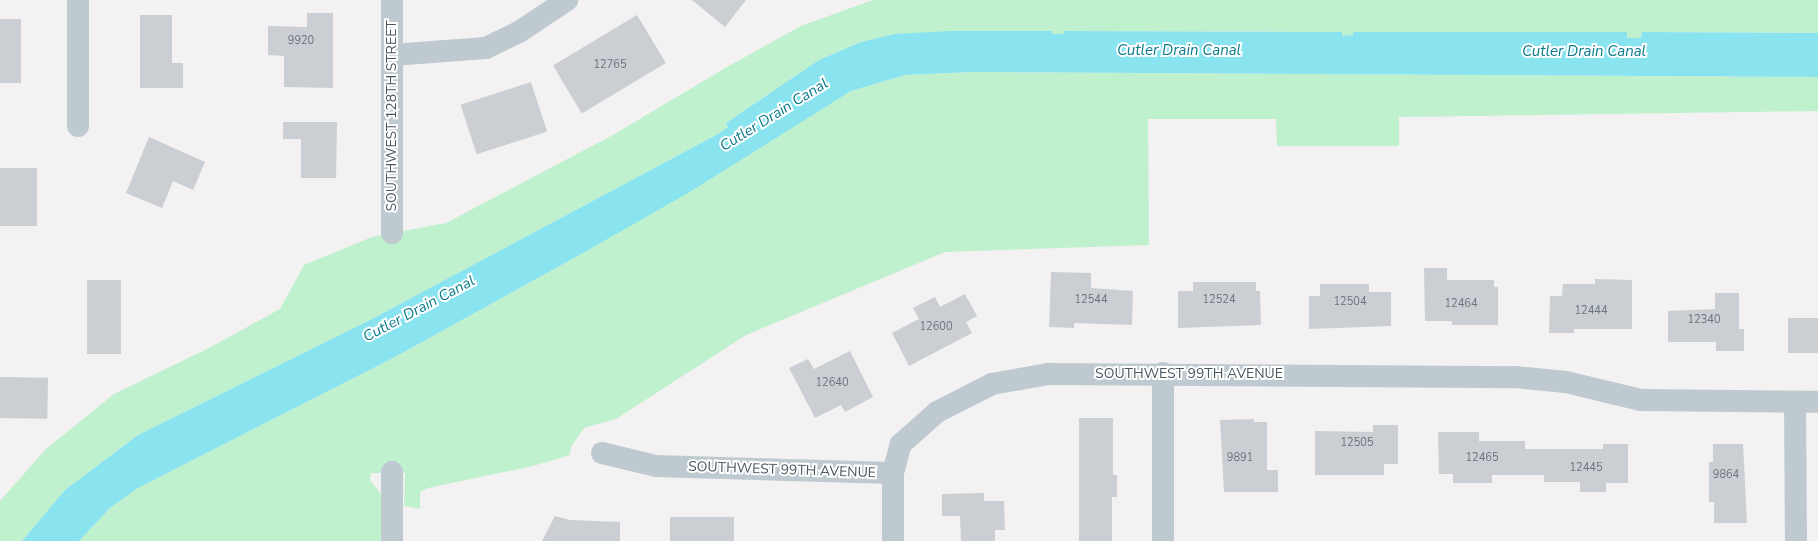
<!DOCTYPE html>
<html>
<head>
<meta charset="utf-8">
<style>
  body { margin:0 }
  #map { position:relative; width:1818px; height:541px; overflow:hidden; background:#f3f1f1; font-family:"Nunito Sans",sans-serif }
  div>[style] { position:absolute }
  .green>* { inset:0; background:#bff1ce }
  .water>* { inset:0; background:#8ae4f0 }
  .building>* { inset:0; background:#cbced3; transform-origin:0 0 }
  .minor>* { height:22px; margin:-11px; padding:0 11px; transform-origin:11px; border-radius:11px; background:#becad0 }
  span { translate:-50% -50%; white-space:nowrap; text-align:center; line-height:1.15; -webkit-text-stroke:4px #fff; paint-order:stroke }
  .number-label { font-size:11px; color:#69747c }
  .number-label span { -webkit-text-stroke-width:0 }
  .street-label { font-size:14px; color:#48565f }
  .water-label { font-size:15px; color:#0a7c8b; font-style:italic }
</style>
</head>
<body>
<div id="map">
  <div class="green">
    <div style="clip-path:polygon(873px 0,1818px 0,1818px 33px,1642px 32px,1641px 38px,1627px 38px,1627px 32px,1354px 32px,1354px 35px,1342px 36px,1341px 32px,1064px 31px,1064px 34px,1052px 34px,1052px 32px,894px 34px,861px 42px,819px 60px,726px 123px,728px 127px,718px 134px,370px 320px,138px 435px,65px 490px,22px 541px,0 541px,0 501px,46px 449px,114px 394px,209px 348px,280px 309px,304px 265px,372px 237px,446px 223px,613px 135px,727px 67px,801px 26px)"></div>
    <div style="clip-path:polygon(971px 72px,1818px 77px,1818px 111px,1399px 117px,1399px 146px,1277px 146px,1276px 119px,1148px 119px,1149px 245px,945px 252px,746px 335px,616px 419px,584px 428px,571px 447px,570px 455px,533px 466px,428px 488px,420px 492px,420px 509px,404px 506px,405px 473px,371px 473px,370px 480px,381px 494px,383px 541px,79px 541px,110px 508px,138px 488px,395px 357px,576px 257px,851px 91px,905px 75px)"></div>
  </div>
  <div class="water">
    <div style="clip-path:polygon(950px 31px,1052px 31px,1052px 34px,1063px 34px,1064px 31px,1342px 32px,1342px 36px,1353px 35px,1353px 32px,1627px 32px,1627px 38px,1641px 38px,1642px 32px,1818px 33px,1818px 77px,971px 72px,905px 75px,851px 91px,688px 193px,576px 257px,395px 357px,138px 488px,110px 508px,79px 541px,22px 541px,65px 490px,138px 435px,370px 320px,718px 134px,728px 127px,726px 123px,819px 60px,861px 42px,894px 34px)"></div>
  </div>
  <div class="building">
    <div style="clip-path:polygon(692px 0,746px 0,725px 27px)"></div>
    <div style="clip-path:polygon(307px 13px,333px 13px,333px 88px,284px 87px,284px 56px,268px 55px,268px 26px,307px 27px)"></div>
    <div style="clip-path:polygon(140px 15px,172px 15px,172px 63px,183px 63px,183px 88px,140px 88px)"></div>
    <div style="left:637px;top:15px;width:56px;height:98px;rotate:59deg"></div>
    <div style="left:0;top:19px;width:21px;height:64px"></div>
    <div style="left:531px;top:82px;width:52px;height:74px;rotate:72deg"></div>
    <div style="clip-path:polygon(283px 122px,337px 122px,336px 178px,301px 178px,301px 139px,283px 139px)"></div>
    <div style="clip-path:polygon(149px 137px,205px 162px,193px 190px,173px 181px,162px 208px,126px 193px)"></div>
    <div style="left:0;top:168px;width:37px;height:58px"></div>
    <div style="clip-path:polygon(1424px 268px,1447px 268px,1447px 280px,1494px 280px,1494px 287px,1498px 287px,1498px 325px,1452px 325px,1452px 321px,1425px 321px)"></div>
    <div style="clip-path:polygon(1051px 272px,1091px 273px,1091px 288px,1133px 291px,1132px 325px,1074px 323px,1074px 328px,1049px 327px)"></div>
    <div style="clip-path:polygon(1595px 279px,1632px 280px,1632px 329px,1574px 329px,1574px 333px,1549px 333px,1550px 296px,1562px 296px,1563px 284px,1595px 284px)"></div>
    <div style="left:87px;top:280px;width:34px;height:74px"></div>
    <div style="clip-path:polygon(1193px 282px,1256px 282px,1256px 291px,1260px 291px,1261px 325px,1178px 328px,1178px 291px,1193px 291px)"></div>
    <div style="clip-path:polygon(1320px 284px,1369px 284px,1369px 292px,1391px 292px,1391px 326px,1309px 329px,1309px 296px,1320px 296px)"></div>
    <div style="clip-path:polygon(1715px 293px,1739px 293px,1739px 329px,1744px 329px,1744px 351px,1716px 351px,1716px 342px,1668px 342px,1668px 311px,1715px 309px)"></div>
    <div style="clip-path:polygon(965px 294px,977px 316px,966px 322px,972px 333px,909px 366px,892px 333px,919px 319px,913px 308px,935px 297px,940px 307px)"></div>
    <div style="left:1788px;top:318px;width:30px;height:35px"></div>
    <div style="clip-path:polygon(850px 351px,873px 397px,845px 412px,841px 405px,815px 418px,789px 368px,808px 359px,814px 369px)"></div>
    <div style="left:0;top:377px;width:48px;height:41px;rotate:1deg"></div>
    <div style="clip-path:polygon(1079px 418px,1113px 418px,1113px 475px,1117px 475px,1117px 497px,1112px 497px,1112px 541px,1079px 541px)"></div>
    <div style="clip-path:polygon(1254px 419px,1254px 422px,1267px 422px,1267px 470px,1278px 470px,1278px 492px,1224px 492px,1220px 420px)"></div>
    <div style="clip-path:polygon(1373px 425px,1398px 425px,1398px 464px,1384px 464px,1384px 475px,1315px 475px,1315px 431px,1373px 432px)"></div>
    <div style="clip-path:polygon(1438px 432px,1479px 432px,1479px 441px,1525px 441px,1525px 449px,1603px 449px,1603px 444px,1628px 444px,1628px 483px,1606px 483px,1606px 492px,1580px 492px,1580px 482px,1544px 482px,1544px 475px,1492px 475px,1492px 483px,1453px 483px,1453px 474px,1439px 474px)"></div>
    <div style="clip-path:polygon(1713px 444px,1743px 444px,1747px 523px,1714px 523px,1714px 502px,1709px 502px,1709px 462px,1713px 462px)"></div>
    <div style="clip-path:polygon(984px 493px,984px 501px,1004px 501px,1005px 530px,995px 530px,995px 541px,961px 541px,960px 516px,942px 516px,942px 494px)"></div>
    <div style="clip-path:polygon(555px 516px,570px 520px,620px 522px,620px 541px,542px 541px)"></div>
    <div style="left:734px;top:517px;width:24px;height:64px;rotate:90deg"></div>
  </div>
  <div class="minor">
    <div style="left:78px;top:0;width:126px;rotate:90deg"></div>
    <div style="left:392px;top:0;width:233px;rotate:90deg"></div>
    <div style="left:392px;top:55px;width:94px;rotate:-4.3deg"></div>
    <div style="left:486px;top:48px;width:37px;rotate:-26deg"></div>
    <div style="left:519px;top:32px;width:58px;rotate:-33.7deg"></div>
    <div style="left:1795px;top:402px;width:139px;rotate:89.6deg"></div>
    <div style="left:602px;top:453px;width:56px;rotate:13.5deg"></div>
    <div style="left:656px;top:466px;width:237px;rotate:1.7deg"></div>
    <div style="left:893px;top:473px;width:30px;rotate:-75deg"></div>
    <div style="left:901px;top:444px;width:48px;rotate:-41.6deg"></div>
    <div style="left:937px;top:412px;width:62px;rotate:-27deg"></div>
    <div style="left:992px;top:384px;width:57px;rotate:-10.1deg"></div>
    <div style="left:1048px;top:374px;width:467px;rotate:0.4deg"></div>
    <div style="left:1515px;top:377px;width:51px;rotate:5.6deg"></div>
    <div style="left:1566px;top:382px;width:77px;rotate:13.5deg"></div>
    <div style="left:1641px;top:400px;width:177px;rotate:0.6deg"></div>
    <div style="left:392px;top:472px;width:69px;rotate:90deg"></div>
    <div style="left:893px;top:541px;width:68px;rotate:-90deg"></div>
    <div style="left:1163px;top:541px;width:168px;rotate:-90deg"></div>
  </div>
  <div class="number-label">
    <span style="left:301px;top:41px">9920</span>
    <span style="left:610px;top:65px">12765</span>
    <span style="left:1091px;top:300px">12544</span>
    <span style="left:1219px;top:300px">12524</span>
    <span style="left:1350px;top:302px">12504</span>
    <span style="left:1461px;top:304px">12464</span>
    <span style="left:1591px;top:311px">12444</span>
    <span style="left:1704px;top:320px">12340</span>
    <span style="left:936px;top:327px">12600</span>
    <span style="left:832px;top:383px">12640</span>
    <span style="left:1357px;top:443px">12505</span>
    <span style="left:1240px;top:458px">9891</span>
    <span style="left:1482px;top:458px">12465</span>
    <span style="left:1586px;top:468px">12445</span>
    <span style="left:1726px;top:475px">9864</span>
  </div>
  <div class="street-label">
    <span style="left:392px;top:116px;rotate:-90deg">SOUTHWEST 128TH STREET</span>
    <span style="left:1189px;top:374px">SOUTHWEST 99TH AVENUE</span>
    <span style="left:782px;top:470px;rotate:2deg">SOUTHWEST 99TH AVENUE</span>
  </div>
  <div class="water-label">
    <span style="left:1179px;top:51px">Cutler Drain Canal</span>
    <span style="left:1584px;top:52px">Cutler Drain Canal</span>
    <span style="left:774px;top:115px;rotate:-32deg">Cutler Drain Canal</span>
    <span style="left:419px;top:309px;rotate:-28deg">Cutler Drain Canal</span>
  </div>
</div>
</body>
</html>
